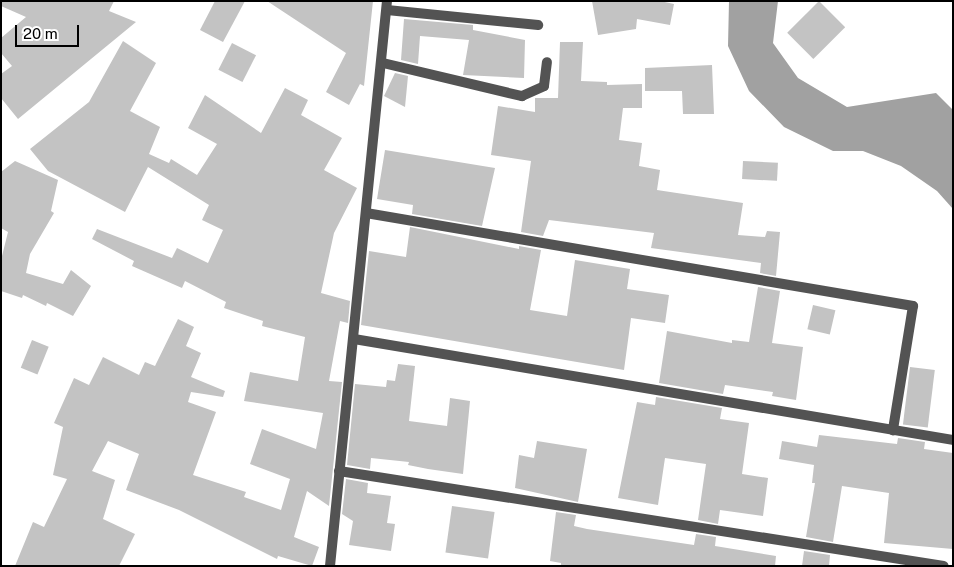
<!DOCTYPE html>
<html>
<head>
<meta charset="utf-8">
<style>
  body { margin:0 }
  #map { position:relative; width:954px; height:567px; overflow:hidden; background:#fff; font-family:"Public Sans",sans-serif }
  div>[style] { position:absolute }
  .water>* { inset:0; background:#a1a1a1 }
  .building>* { inset:0; background:#c3c3c3; transform-origin:0 0 }
  .minor>* { height:10px; margin:-5px; padding:0 5px; transform-origin:5px; border-radius:5px; background:#535353 }
  span { translate:-50% -50%; white-space:nowrap; text-align:center; line-height:1.15; -webkit-text-stroke:5px #fff; paint-order:stroke }
  .frame { position:absolute; inset:0; border:2px solid #000; pointer-events:none }
  .scale { position:absolute; left:15px; top:25px; width:64px; height:22px; box-sizing:border-box; border:2px solid #000; border-top:0; padding-left:6px; font-size:15px; line-height:18px; white-space:nowrap; color:#000; -webkit-text-stroke:4px #fff; paint-order:stroke }
</style>
</head>
<body>
<div id="map">
  <div class="water">
    <div style="clip-path:polygon(729px 1px,778px 1px,773px 43px,798px 78px,847px 107px,936px 93px,953px 110px,953px 209px,937px 191px,901px 166px,863px 151px,833px 151px,784px 127px,749px 91px,728px 46px)"></div>
  </div>
  <div class="building">
    <div style="clip-path:polygon(1px 1px,114px 1px,109px 11px,136px 22px,18px 119px,1px 98px,1px 74px,12px 66px,1px 53px,1px 38px,26px 17px,1px 6px)"></div>
    <div style="clip-path:polygon(215px 1px,245px 1px,223px 42px,200px 30px)"></div>
    <div style="clip-path:polygon(267px 1px,373px 1px,364px 86px,360px 84px,349px 105px,326px 92px,346px 53px)"></div>
    <div style="clip-path:polygon(592px 1px,660px 1px,674px 4px,670px 25px,637px 19px,636px 29px,598px 35px)"></div>
    <div style="left:819px;top:1px;width:37px;height:45px;rotate:45deg"></div>
    <div style="clip-path:polygon(404px 19px,473px 25px,473px 30px,525px 40px,524px 78px,463px 75px,469px 40px,420px 36px,418px 64px,401px 60px)"></div>
    <div style="clip-path:polygon(123px 41px,156px 63px,130px 111px,160px 127px,149px 154px,169px 163px,171px 159px,197px 175px,217px 144px,188px 128px,205px 95px,261px 133px,285px 88px,308px 100px,301px 115px,342px 138px,324px 170px,357px 188px,334px 233px,321px 293px,350px 301px,348px 323px,340px 321px,329px 381px,342px 382px,329px 506px,307px 491px,294px 537px,319px 547px,312px 566px,278px 556px,277px 559px,179px 510px,126px 490px,139px 454px,108px 441px,92px 471px,115px 480px,103px 519px,135px 534px,119px 566px,15px 566px,33px 522px,44px 527px,67px 479px,53px 475px,63px 427px,54px 423px,74px 378px,89px 385px,103px 357px,139px 375px,145px 362px,155px 366px,178px 319px,194px 327px,186px 346px,201px 353px,191px 377px,225px 391px,223px 397px,191px 392px,188px 402px,216px 412px,193px 475px,246px 492px,244px 497px,281px 510px,290px 479px,250px 464px,262px 429px,316px 449px,323px 413px,244px 401px,250px 372px,298px 381px,305px 337px,262px 326px,263px 321px,224px 308px,226px 302px,185px 281px,182px 288px,132px 266px,134px 261px,92px 239px,97px 229px,172px 258px,177px 248px,208px 263px,223px 230px,202px 220px,209px 205px,148px 167px,125px 212px,48px 171px,30px 149px,89px 102px)"></div>
    <div style="clip-path:polygon(560px 42px,583px 42px,581px 81px,607px 82px,607px 85px,642px 84px,642px 108px,623px 108px,619px 140px,642px 143px,639px 166px,660px 170px,657px 190px,743px 203px,738px 235px,765px 237px,767px 231px,780px 232px,776px 276px,760px 273px,761px 263px,651px 248px,654px 233px,549px 220px,543px 236px,521px 232px,531px 161px,491px 155px,498px 106px,535px 112px,535px 98px,558px 98px)"></div>
    <div style="left:232px;top:43px;width:27px;height:30px;rotate:27deg"></div>
    <div style="clip-path:polygon(712px 65px,714px 114px,683px 114px,682px 91px,645px 91px,645px 68px)"></div>
    <div style="clip-path:polygon(395px 73px,408px 76px,405px 107px,384px 96px)"></div>
    <div style="clip-path:polygon(385px 150px,495px 168px,482px 226px,412px 214px,413px 205px,377px 199px)"></div>
    <div style="clip-path:polygon(15px 161px,58px 180px,51px 211px,54px 213px,30px 254px,26px 273px,63px 284px,71px 270px,91px 286px,73px 316px,47px 303px,46px 306px,23px 295px,22px 298px,1px 291px,1px 260px,8px 232px,1px 228px,1px 172px)"></div>
    <div style="left:743px;top:161px;width:35px;height:18px;rotate:3deg"></div>
    <div style="clip-path:polygon(410px 227px,519px 249px,519px 246px,541px 250px,530px 310px,567px 316px,575px 260px,630px 269px,627px 289px,669px 295px,665px 323px,631px 318px,624px 370px,361px 325px,369px 251px,406px 257px)"></div>
    <div style="clip-path:polygon(758px 287px,780px 291px,772px 343px,803px 347px,796px 400px,772px 396px,773px 392px,725px 385px,723px 394px,659px 383px,667px 331px,732px 343px,732px 340px,749px 342px)"></div>
    <div style="left:813px;top:305px;width:23px;height:25px;rotate:13deg"></div>
    <div style="left:32px;top:340px;width:18px;height:30px;rotate:22deg"></div>
    <div style="clip-path:polygon(398px 364px,415px 366px,409px 421px,447px 426px,450px 398px,470px 401px,463px 474px,428px 469px,408px 465px,409px 462px,371px 458px,370px 469px,347px 465px,355px 384px,386px 387px,387px 380px,395px 381px)"></div>
    <div style="left:910px;top:367px;width:25px;height:58px;rotate:7deg"></div>
    <div style="clip-path:polygon(656px 397px,722px 408px,720px 419px,749px 423px,742px 474px,768px 478px,763px 516px,720px 510px,718px 524px,698px 520px,706px 464px,665px 458px,658px 505px,618px 498px,637px 402px,655px 405px)"></div>
    <div style="clip-path:polygon(819px 435px,897px 444px,898px 438px,925px 442px,924px 449px,953px 453px,953px 549px,884px 543px,889px 493px,842px 486px,833px 542px,806px 537px,815px 483px,812px 483px,814px 465px,779px 459px,782px 441px,817px 447px)"></div>
    <div style="clip-path:polygon(537px 441px,587px 449px,578px 502px,515px 488px,519px 455px,534px 458px)"></div>
    <div style="clip-path:polygon(346px 479px,368px 483px,367px 493px,391px 496px,387px 523px,395px 524px,391px 551px,349px 545px,353px 521px,342px 514px)"></div>
    <div style="left:452px;top:506px;width:43px;height:47px;rotate:8deg"></div>
    <div style="clip-path:polygon(556px 512px,576px 515px,574px 526px,587px 529px,694px 545px,696px 534px,716px 537px,715px 546px,776px 556px,775px 566px,561px 566px,561px 563px,550px 561px)"></div>
    <div style="clip-path:polygon(804px 551px,830px 555px,829px 566px,802px 566px)"></div>
  </div>
  <div class="minor">
    <div style="left:387px;top:10px;width:152px;rotate:5.7deg"></div>
    <div style="left:383px;top:63px;width:143px;rotate:13.4deg"></div>
    <div style="left:522px;top:96px;width:24px;rotate:-24deg"></div>
    <div style="left:544px;top:86px;width:24px;rotate:-83deg"></div>
    <div style="left:366px;top:213px;width:555px;rotate:9.65deg"></div>
    <div style="left:913px;top:306px;width:126px;rotate:99.2deg"></div>
    <div style="left:354px;top:339px;width:607px;rotate:9.57deg"></div>
    <div style="left:339px;top:471px;width:612px;rotate:8.92deg"></div>
    <div style="left:330px;top:566px;width:568px;rotate:-84.24deg"></div>
  </div>
  <div class="frame"></div>
  <div class="scale">20 m</div>
</div>
</body>
</html>
